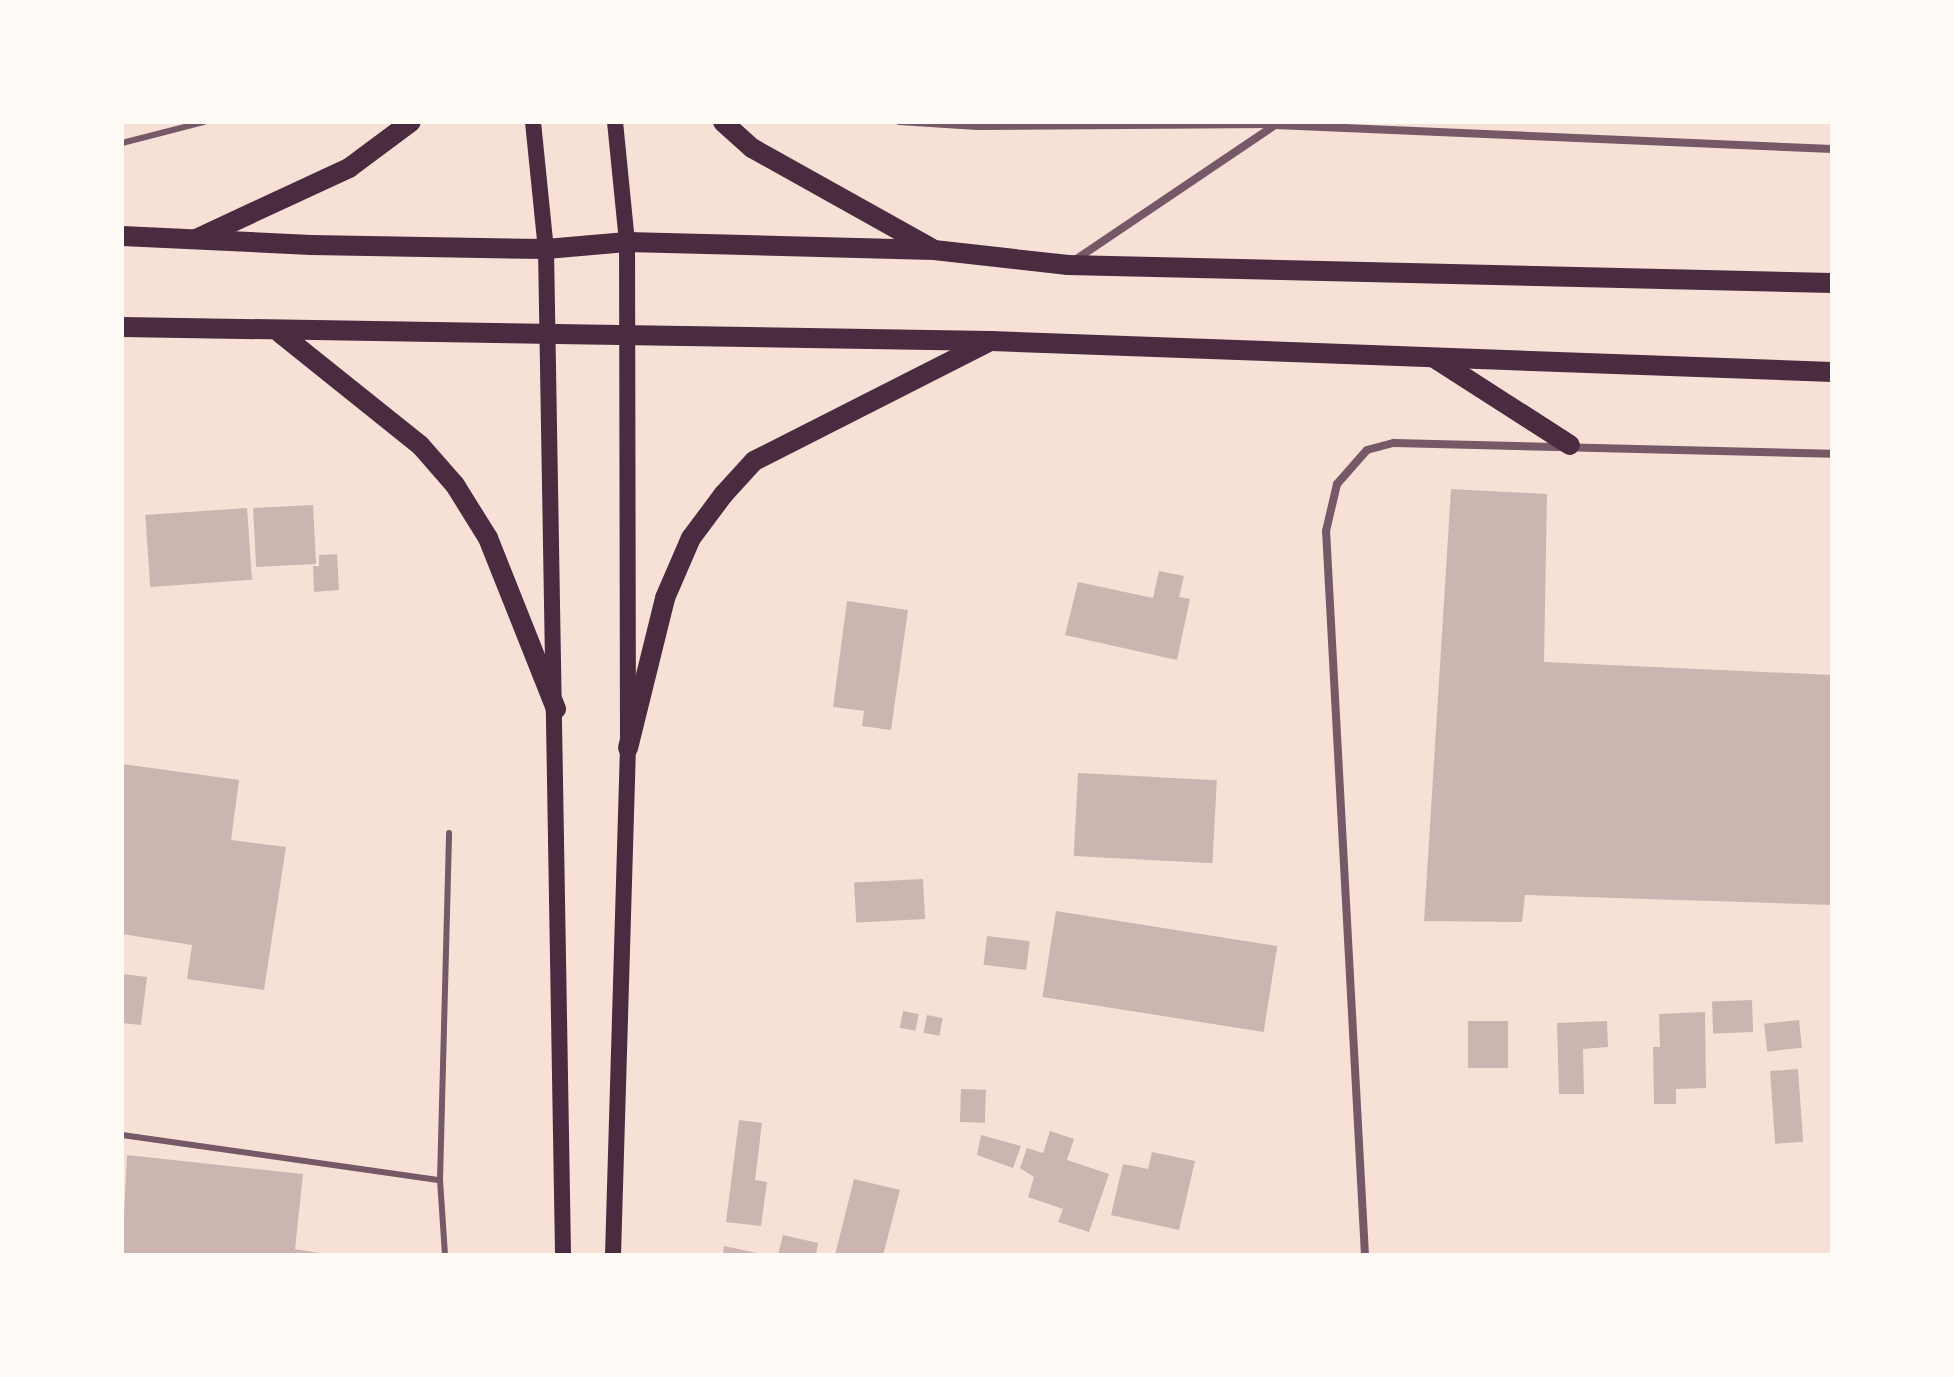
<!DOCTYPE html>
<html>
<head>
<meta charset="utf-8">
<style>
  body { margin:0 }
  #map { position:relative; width:1954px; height:1377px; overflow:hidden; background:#f7e1d7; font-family:Montserrat,sans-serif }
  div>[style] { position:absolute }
  .building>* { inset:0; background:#ccb4b1; transform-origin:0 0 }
  .service>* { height:6px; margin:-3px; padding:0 3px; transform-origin:3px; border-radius:3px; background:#755966 }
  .minor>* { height:8px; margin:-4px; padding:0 4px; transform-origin:4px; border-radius:4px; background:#755966 }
  .secondary>* { height:16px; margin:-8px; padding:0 8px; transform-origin:8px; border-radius:8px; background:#4a2c40 }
  .primary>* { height:20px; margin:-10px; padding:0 10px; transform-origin:10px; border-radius:10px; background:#4a2c40 }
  span { translate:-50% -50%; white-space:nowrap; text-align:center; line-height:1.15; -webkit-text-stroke:8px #fffaf5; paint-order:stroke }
  .frame { position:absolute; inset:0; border:124px solid #fffaf5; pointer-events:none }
</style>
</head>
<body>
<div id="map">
  <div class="building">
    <div style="clip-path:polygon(1451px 489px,1547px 494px,1544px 662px,1832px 675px,1832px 905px,1525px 895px,1522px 922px,1424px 921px)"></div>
    <div style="left:313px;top:505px;width:59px;height:60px;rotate:87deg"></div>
    <div style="left:247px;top:508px;width:72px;height:102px;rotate:86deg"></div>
    <div style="clip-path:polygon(337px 554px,339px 590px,314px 592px,313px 566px,319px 566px,319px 555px)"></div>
    <div style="clip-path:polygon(1159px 571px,1184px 576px,1179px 597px,1190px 599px,1177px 660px,1065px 635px,1078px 582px,1153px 598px)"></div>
    <div style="clip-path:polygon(847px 601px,908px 610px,891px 730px,862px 726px,864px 711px,833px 707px)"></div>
    <div style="clip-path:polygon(122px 764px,239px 780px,231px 840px,286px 847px,264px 990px,187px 979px,192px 945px,122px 934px)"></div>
    <div style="left:1078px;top:773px;width:139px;height:83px;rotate:3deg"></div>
    <div style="left:923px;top:879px;width:40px;height:69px;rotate:87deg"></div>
    <div style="left:1056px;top:911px;width:224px;height:87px;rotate:9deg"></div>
    <div style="left:987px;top:936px;width:43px;height:29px;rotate:7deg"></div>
    <div style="clip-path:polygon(122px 974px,147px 977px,141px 1025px,122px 1023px)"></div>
    <div style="left:1752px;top:1000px;width:32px;height:40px;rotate:88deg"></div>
    <div style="left:903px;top:1011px;width:16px;height:17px;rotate:11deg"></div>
    <div style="clip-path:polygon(1705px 1012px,1706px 1088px,1676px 1089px,1676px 1104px,1654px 1104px,1653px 1047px,1660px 1047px,1659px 1014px)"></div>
    <div style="left:927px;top:1015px;width:16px;height:18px;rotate:11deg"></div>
    <div style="left:1799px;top:1020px;width:28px;height:35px;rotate:84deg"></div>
    <div style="left:1468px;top:1021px;width:40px;height:47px"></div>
    <div style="clip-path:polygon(1607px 1021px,1608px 1047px,1583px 1049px,1584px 1094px,1559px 1094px,1557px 1023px)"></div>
    <div style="left:1798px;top:1069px;width:73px;height:28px;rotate:86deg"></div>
    <div style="left:961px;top:1089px;width:25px;height:33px;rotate:2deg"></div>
    <div style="clip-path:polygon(739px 1120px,762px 1123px,755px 1180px,767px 1182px,761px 1226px,726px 1222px)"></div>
    <div style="clip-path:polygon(1050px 1131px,1074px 1139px,1067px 1160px,1109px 1174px,1089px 1232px,1058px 1222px,1063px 1209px,1028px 1197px,1034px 1177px,1020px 1168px,1027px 1148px,1043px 1153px)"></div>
    <div style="clip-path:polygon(981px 1135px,1021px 1146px,1013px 1168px,977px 1155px)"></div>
    <div style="clip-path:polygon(1152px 1152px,1195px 1161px,1179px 1230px,1111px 1215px,1123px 1164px,1148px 1169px)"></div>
    <div style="clip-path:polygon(127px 1155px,303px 1174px,295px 1249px,332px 1255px,122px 1255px)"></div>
    <div style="clip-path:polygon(854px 1179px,900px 1190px,883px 1255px,835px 1255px)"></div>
    <div style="clip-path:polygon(783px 1235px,818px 1243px,816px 1255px,778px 1255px)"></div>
    <div style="clip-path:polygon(724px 1246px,762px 1254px,762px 1255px,723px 1255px)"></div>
  </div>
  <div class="service">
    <div style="left:899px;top:122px;width:78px;rotate:3.7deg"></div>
    <div style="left:977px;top:127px;width:298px;rotate:-0.4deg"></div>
    <div style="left:122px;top:143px;width:85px;rotate:-14.4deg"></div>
    <div style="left:122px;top:1135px;width:321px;rotate:8.1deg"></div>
    <div style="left:445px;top:1255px;width:75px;rotate:-93.8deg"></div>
    <div style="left:440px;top:1180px;width:347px;rotate:-88.5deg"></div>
  </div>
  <div class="minor">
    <div style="left:1075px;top:260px;width:241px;rotate:-34deg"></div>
    <div style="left:1275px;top:125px;width:558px;rotate:2.47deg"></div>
    <div style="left:1365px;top:1255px;width:725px;rotate:-93.08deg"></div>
    <div style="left:1326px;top:531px;width:48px;rotate:-76.8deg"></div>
    <div style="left:1337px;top:484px;width:45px;rotate:-48.6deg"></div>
    <div style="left:1367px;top:450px;width:28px;rotate:-15deg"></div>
    <div style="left:1394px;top:443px;width:438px;rotate:1.4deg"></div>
  </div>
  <div class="secondary">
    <div style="left:533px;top:122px;width:128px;rotate:84.2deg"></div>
    <div style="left:546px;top:249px;width:1006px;rotate:89.03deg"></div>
    <div style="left:613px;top:1255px;width:507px;rotate:-88.31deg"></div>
    <div style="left:628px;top:748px;width:506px;rotate:-90.11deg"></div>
    <div style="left:627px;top:242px;width:121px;rotate:-95.7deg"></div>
  </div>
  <div class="primary">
    <div style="left:723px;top:122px;width:39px;rotate:42deg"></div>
    <div style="left:752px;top:148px;width:205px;rotate:29.2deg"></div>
    <div style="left:122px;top:236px;width:189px;rotate:2.7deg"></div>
    <div style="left:311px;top:245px;width:235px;rotate:1deg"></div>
    <div style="left:546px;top:249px;width:81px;rotate:-4.9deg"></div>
    <div style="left:627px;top:242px;width:307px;rotate:1.5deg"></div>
    <div style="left:934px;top:250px;width:135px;rotate:6.4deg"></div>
    <div style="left:1068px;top:265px;width:764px;rotate:1.35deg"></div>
    <div style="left:196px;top:239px;width:169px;rotate:-24.9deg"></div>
    <div style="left:349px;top:168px;width:77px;rotate:-36.6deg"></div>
    <div style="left:122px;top:327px;width:869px;rotate:0.92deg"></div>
    <div style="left:991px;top:341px;width:842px;rotate:2.11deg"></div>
    <div style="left:280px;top:333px;width:179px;rotate:38.7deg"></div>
    <div style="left:420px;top:445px;width:53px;rotate:48.8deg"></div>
    <div style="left:455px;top:485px;width:62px;rotate:58.1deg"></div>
    <div style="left:488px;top:538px;width:184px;rotate:68.3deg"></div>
    <div style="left:1436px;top:359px;width:159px;rotate:32.7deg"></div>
    <div style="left:628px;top:748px;width:154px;rotate:-76.1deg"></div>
    <div style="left:665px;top:598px;width:65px;rotate:-66.6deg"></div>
    <div style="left:691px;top:538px;width:54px;rotate:-53.3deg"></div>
    <div style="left:723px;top:495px;width:46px;rotate:-47.6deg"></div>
    <div style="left:754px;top:461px;width:261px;rotate:-26.9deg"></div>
  </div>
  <div class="frame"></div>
</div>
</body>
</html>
